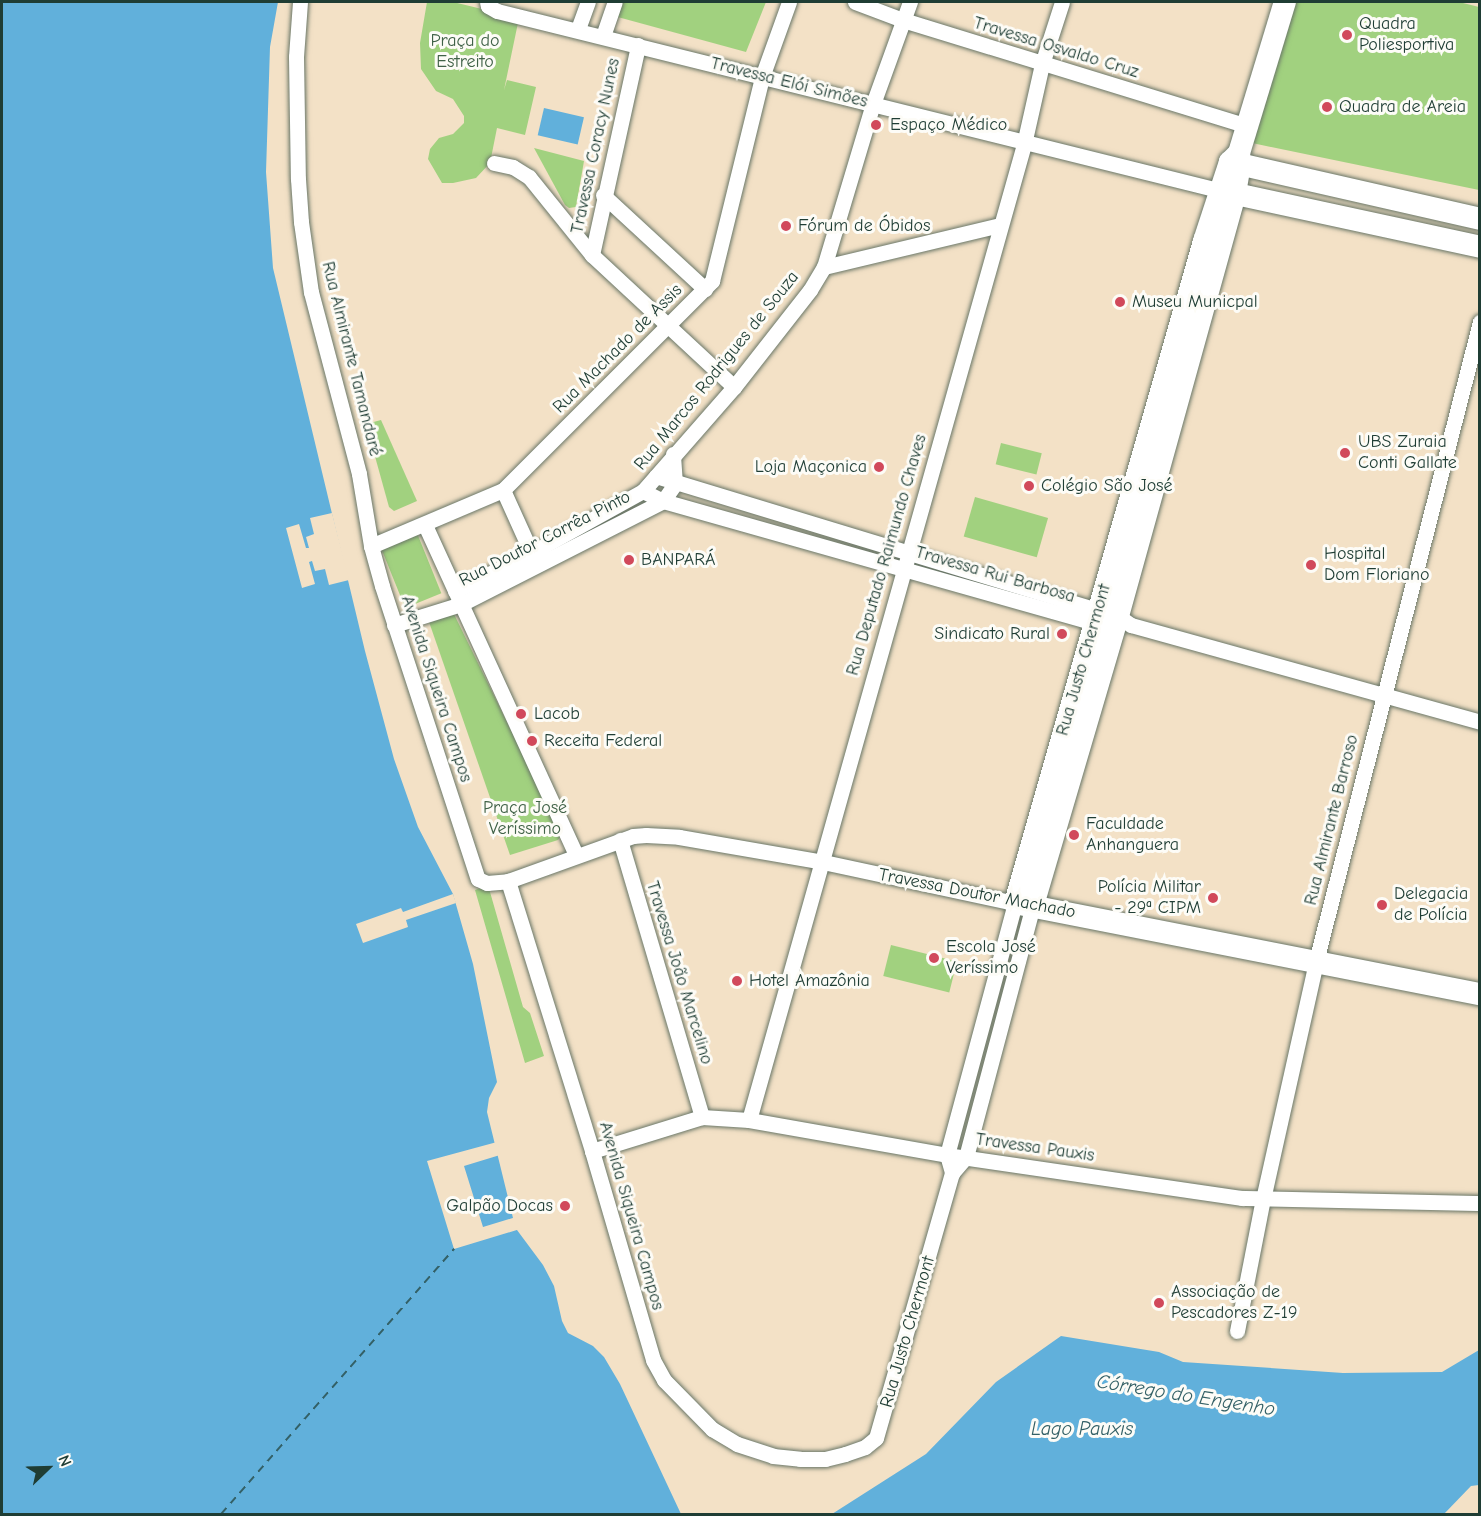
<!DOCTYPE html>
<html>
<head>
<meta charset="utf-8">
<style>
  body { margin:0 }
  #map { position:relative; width:1481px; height:1516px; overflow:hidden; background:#f3e1c6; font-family:"Comic Neue",sans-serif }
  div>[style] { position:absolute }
  .green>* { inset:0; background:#a1d17f; transform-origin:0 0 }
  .water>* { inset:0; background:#61b0db; transform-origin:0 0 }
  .pier>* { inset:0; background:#f3e1c6 }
  .ferry>* { height:1.5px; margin-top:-0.75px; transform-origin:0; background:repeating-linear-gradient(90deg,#336066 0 8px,transparent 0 14px) }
  .roads { filter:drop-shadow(0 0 2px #697667) drop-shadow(0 0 2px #697667) }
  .street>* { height:15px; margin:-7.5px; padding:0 7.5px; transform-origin:7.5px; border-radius:7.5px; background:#fff }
  .secondary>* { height:22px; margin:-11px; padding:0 11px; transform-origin:11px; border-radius:11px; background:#fff }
  .dots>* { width:16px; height:16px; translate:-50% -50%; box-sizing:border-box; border:3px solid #fdfcf7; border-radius:50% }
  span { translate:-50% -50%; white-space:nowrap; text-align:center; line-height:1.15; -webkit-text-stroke:6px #fdfcf7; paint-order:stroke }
  .poi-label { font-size:18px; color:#1f3d34 }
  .left { translate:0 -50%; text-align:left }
  .right { translate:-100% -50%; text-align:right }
  .park-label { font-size:18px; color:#406247 }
  .street-label { font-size:18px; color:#1f3d34 }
  .water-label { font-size:20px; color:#336066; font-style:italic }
  .frame { position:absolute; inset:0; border:3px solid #1f3d34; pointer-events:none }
  .north { position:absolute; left:18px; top:1438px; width:60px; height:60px; -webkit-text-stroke:4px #fdfcf7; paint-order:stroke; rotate:67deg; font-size:16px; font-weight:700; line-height:24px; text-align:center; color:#1f3d34 }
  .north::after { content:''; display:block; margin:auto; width:21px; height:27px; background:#1f3d34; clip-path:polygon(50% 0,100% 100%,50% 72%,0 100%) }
</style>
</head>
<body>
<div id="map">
  <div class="green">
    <div style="clip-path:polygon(427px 2px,453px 2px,519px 18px,504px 90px,507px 80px,536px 87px,525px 135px,497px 128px,490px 163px,476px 178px,453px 183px,442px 183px,428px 159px,430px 149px,439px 138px,453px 134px,464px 123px,464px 116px,453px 99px,436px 91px,421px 69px,420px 43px)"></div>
    <div style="clip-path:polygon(619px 2px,766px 2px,746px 52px,614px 16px)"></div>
    <div style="clip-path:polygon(1292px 2px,1459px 2px,1479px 7px,1479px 190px,1252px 143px)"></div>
    <div style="clip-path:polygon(534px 148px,584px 161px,576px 207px,569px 208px,565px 205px)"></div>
    <div style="clip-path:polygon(381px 420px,417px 501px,394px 511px,389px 507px,366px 424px)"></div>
    <div style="left:1001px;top:443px;width:42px;height:22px;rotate:14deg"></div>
    <div style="left:975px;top:497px;width:76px;height:41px;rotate:16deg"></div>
    <div style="left:417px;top:533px;width:65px;height:39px;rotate:68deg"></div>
    <div style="clip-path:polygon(452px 610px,558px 826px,560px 837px,558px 840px,510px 855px,428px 619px)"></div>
    <div style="clip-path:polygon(488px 885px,523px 1007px,530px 1013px,544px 1056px,525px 1063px,475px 890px)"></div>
    <div style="left:891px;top:945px;width:68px;height:32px;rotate:14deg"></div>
  </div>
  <div class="water">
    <div style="clip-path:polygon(2px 2px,278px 2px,270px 47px,266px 172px,273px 268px,365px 651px,394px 759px,418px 827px,453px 894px,473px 964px,497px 1082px,489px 1098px,487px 1112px,513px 1218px,517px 1230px,543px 1265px,554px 1286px,562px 1321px,568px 1333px,593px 1346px,604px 1357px,620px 1384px,681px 1514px,2px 1514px)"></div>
    <div style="left:544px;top:108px;width:41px;height:28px;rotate:13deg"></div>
    <div style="clip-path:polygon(1061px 1336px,1159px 1352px,1183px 1362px,1343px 1373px,1442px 1372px,1479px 1350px,1479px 1485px,1471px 1486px,1444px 1514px,832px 1514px,926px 1454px,996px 1382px)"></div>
  </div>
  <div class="pier">
    <div style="clip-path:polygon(332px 513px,349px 580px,329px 585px,325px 569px,315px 571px,312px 561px,309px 562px,315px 584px,302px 588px,286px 528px,299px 524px,306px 548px,309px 548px,306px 537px,314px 534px,310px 518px)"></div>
    <div style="clip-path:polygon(453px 894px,456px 903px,406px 920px,408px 927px,363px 943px,356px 924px,401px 908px,403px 912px)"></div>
    <div style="clip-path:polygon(497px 1142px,500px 1155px,464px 1166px,483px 1227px,516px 1217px,520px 1229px,454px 1249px,427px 1161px)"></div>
  </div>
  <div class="ferry">
    <div style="left:221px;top:1514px;width:353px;rotate:-48.7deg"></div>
  </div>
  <div class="roads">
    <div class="street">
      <div style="left:300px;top:2px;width:55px;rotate:94.2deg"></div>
      <div style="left:296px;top:57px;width:122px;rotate:89.1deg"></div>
      <div style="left:298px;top:179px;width:43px;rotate:86deg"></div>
      <div style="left:301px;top:222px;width:71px;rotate:81.9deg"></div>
      <div style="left:311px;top:292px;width:188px;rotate:75.2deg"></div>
      <div style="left:359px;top:474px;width:73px;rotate:80.5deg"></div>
      <div style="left:371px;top:546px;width:41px;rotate:74.6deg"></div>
      <div style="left:382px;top:586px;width:308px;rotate:71.9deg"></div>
      <div style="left:478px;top:879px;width:10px;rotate:24deg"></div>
      <div style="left:487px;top:883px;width:21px;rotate:-5deg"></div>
      <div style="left:508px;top:881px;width:133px;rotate:-19.8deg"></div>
      <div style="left:633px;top:836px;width:13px;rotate:-4deg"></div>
      <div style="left:646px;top:835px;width:33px;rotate:3deg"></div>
      <div style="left:679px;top:837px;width:146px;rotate:9.8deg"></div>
      <div style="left:823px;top:862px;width:196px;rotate:12.1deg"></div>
      <div style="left:1015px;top:903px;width:261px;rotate:105.1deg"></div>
      <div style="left:947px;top:1155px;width:19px;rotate:74deg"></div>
      <div style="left:487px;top:2px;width:4px;rotate:76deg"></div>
      <div style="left:488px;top:6px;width:10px;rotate:29deg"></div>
      <div style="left:497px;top:11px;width:747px;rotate:13.94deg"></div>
      <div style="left:855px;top:2px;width:51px;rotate:20.6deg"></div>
      <div style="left:903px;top:20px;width:360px;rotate:17.1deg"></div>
      <div style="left:578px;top:29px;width:29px;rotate:-70deg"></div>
      <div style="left:603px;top:36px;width:36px;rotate:-71deg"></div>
      <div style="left:494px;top:163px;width:19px;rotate:12deg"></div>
      <div style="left:513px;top:167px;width:19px;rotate:32deg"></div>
      <div style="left:529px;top:177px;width:100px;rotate:51.1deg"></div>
      <div style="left:592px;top:255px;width:194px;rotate:42.9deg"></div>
      <div style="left:603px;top:195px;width:139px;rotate:42.7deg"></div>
      <div style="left:592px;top:255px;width:215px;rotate:-77.6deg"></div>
      <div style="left:824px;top:267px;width:181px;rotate:-13.4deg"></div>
      <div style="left:656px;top:476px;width:483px;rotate:16.9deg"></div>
      <div style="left:1118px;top:616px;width:16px;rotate:35deg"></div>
      <div style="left:1131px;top:625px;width:362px;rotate:15.5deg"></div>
      <div style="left:503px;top:490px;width:78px;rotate:65.7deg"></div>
      <div style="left:643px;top:491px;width:22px;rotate:27deg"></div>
      <div style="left:663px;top:501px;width:455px;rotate:15.8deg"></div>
      <div style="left:425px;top:525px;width:363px;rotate:65.4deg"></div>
      <div style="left:371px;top:546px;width:143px;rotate:-23deg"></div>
      <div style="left:503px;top:490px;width:296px;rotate:-45deg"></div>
      <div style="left:712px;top:281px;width:210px;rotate:-76.2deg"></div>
      <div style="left:762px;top:77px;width:80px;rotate:-70.2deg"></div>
      <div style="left:455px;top:591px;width:85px;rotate:-26.6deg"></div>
      <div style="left:531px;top:553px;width:128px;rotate:-29deg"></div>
      <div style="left:643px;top:491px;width:138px;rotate:-48.8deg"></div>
      <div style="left:734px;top:387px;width:123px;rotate:-51.9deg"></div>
      <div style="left:810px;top:290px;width:27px;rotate:-59deg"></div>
      <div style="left:824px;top:267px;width:170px;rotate:-73.3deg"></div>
      <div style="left:873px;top:104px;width:109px;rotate:-70.1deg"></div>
      <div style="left:394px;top:625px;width:70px;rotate:-17.4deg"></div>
      <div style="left:461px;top:604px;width:227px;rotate:-27deg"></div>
      <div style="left:663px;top:501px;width:21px;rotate:-55deg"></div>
      <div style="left:675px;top:484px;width:30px;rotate:-94deg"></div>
      <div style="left:620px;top:840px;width:289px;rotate:73.5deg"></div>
      <div style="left:508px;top:881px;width:283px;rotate:72.7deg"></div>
      <div style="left:592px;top:1151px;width:218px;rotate:73.7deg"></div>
      <div style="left:653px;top:1360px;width:23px;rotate:61deg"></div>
      <div style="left:664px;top:1380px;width:69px;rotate:45.6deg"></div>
      <div style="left:712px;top:1429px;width:29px;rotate:31deg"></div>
      <div style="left:737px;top:1444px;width:38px;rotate:18deg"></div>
      <div style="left:773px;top:1456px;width:27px;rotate:6deg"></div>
      <div style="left:800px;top:1459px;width:25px"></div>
      <div style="left:825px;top:1459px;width:21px;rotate:-14deg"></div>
      <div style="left:845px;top:1454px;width:21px;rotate:-19deg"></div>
      <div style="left:865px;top:1447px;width:14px;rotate:-39deg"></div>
      <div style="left:876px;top:1438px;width:276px;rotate:-74deg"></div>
      <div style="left:952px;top:1173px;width:21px;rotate:-49deg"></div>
      <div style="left:966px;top:1157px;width:261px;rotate:-75.1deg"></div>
      <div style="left:749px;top:1120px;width:1014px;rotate:-74.26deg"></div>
      <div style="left:1024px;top:144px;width:82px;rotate:-77.3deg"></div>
      <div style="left:1042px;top:64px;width:65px;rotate:-72.1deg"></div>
      <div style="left:592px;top:1151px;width:115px;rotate:-17.2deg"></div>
      <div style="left:702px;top:1117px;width:47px;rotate:3.7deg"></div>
      <div style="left:749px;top:1120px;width:201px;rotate:10deg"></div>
      <div style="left:947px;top:1155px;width:298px;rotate:8.3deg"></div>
      <div style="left:1242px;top:1198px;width:238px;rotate:1.2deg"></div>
      <div style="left:1237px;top:1331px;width:135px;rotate:-78.9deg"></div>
      <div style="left:1263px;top:1199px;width:244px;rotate:-77.4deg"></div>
      <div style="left:1316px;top:961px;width:660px;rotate:-75.61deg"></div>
    </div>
    <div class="secondary">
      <div style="left:1239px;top:153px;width:13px;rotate:135deg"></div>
      <div style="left:1230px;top:162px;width:83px;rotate:108.2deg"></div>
      <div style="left:1204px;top:241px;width:688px;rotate:105.93deg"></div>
      <div style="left:1015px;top:903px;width:474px;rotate:11.1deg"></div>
      <div style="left:1230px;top:162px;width:256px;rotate:12.8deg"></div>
      <div style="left:1222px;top:191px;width:264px;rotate:12.2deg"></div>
      <div style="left:1033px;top:905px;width:301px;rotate:-73.6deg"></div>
      <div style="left:1118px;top:616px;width:439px;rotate:-74.5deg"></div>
      <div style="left:1235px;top:193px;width:27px;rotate:-80deg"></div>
      <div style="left:1240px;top:166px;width:13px;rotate:-94deg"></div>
      <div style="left:1239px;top:153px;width:158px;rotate:-73.1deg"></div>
    </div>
  </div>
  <div class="dots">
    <div style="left:1347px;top:35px;background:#d1495b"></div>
    <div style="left:1327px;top:107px;background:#d1495b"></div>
    <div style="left:876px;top:125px;background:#d1495b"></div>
    <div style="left:786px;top:226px;background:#d1495b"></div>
    <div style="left:1120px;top:302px;background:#d1495b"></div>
    <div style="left:1345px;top:453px;background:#d1495b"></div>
    <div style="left:879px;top:467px;background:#d1495b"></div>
    <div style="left:1029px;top:486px;background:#d1495b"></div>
    <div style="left:629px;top:560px;background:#d1495b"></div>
    <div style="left:1311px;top:565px;background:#d1495b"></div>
    <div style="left:1062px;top:634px;background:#d1495b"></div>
    <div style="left:521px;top:714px;background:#d1495b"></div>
    <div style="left:532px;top:741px;background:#d1495b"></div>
    <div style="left:1074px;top:835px;background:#d1495b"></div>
    <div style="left:1213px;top:898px;background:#d1495b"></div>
    <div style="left:1382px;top:905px;background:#d1495b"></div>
    <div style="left:934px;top:958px;background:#d1495b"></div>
    <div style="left:737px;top:981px;background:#d1495b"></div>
    <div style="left:565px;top:1206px;background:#d1495b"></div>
    <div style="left:1159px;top:1303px;background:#d1495b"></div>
  </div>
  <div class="poi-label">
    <span class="left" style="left:1359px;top:35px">Quadra<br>Poliesportiva</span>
    <span class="left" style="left:1339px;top:107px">Quadra de Areia</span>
    <span class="left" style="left:890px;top:125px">Espaço Médico</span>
    <span class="left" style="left:798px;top:226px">Fórum de Óbidos</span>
    <span class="left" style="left:1132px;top:302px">Museu Municpal</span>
    <span class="left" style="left:1358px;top:453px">UBS Zuraia<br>Conti Gallate</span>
    <span class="right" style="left:867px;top:467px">Loja Maçonica</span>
    <span class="left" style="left:1041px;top:486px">Colégio São José</span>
    <span class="left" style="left:1324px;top:565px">Hospital<br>Dom Floriano</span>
    <span class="left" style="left:641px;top:560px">BANPARÁ</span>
    <span class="right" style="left:1050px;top:634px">Sindicato Rural</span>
    <span class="left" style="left:534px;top:714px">Lacob</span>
    <span class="left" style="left:544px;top:741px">Receita Federal</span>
    <span class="left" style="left:1086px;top:835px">Faculdade<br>Anhanguera</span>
    <span class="right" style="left:1201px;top:898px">Polícia Militar<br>- 29ª CIPM</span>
    <span class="left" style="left:1394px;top:905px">Delegacia<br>de Polícia</span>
    <span class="left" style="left:946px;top:958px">Escola José<br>Veríssimo</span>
    <span class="left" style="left:749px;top:981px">Hotel Amazônia</span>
    <span class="right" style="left:553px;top:1206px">Galpão Docas</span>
    <span class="left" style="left:1171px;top:1303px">Associação de<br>Pescadores Z-19</span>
  </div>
  <div class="park-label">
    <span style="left:465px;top:52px">Praça do<br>Estreito</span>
    <span style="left:525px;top:819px">Praça José<br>Veríssimo</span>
  </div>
  <div class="street-label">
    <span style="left:1056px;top:48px;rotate:17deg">Travessa Osvaldo Cruz</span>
    <span style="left:789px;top:83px;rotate:14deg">Travessa Elói Simões</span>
    <span style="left:596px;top:146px;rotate:-78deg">Travessa Coracy Nunes</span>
    <span style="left:618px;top:349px;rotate:-45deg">Rua Machado de Assis</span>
    <span style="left:351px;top:359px;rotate:76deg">Rua Almirante Tamandaré</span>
    <span style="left:717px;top:371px;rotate:-51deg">Rua Marcos Rodrigues de Souza</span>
    <span style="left:545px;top:539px;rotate:-27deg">Rua Doutor Corrêa Pinto</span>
    <span style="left:887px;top:555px;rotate:-74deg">Rua Deputado Raimundo Chaves</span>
    <span style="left:995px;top:575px;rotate:16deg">Travessa Rui Barbosa</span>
    <span style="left:1084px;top:660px;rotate:-74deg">Rua Justo Chermont</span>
    <span style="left:436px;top:689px;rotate:72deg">Avenida Siqueira Campos</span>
    <span style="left:1332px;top:820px;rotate:-76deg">Rua Almirante Barroso</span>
    <span style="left:977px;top:894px;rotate:11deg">Travessa Doutor Machado</span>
    <span style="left:679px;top:973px;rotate:73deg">Travessa João Marcelino</span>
    <span style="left:1035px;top:1148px;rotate:8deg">Travessa Pauxis</span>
    <span style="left:631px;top:1216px;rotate:74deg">Avenida Siqueira Campos</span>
    <span style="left:908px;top:1332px;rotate:-74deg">Rua Justo Chermont</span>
  </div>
  <div class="water-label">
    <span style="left:1186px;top:1395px;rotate:9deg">Córrego do Engenho</span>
    <span style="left:1082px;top:1428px">Lago Pauxis</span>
  </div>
  <div class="frame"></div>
  <div class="north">N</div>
</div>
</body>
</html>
